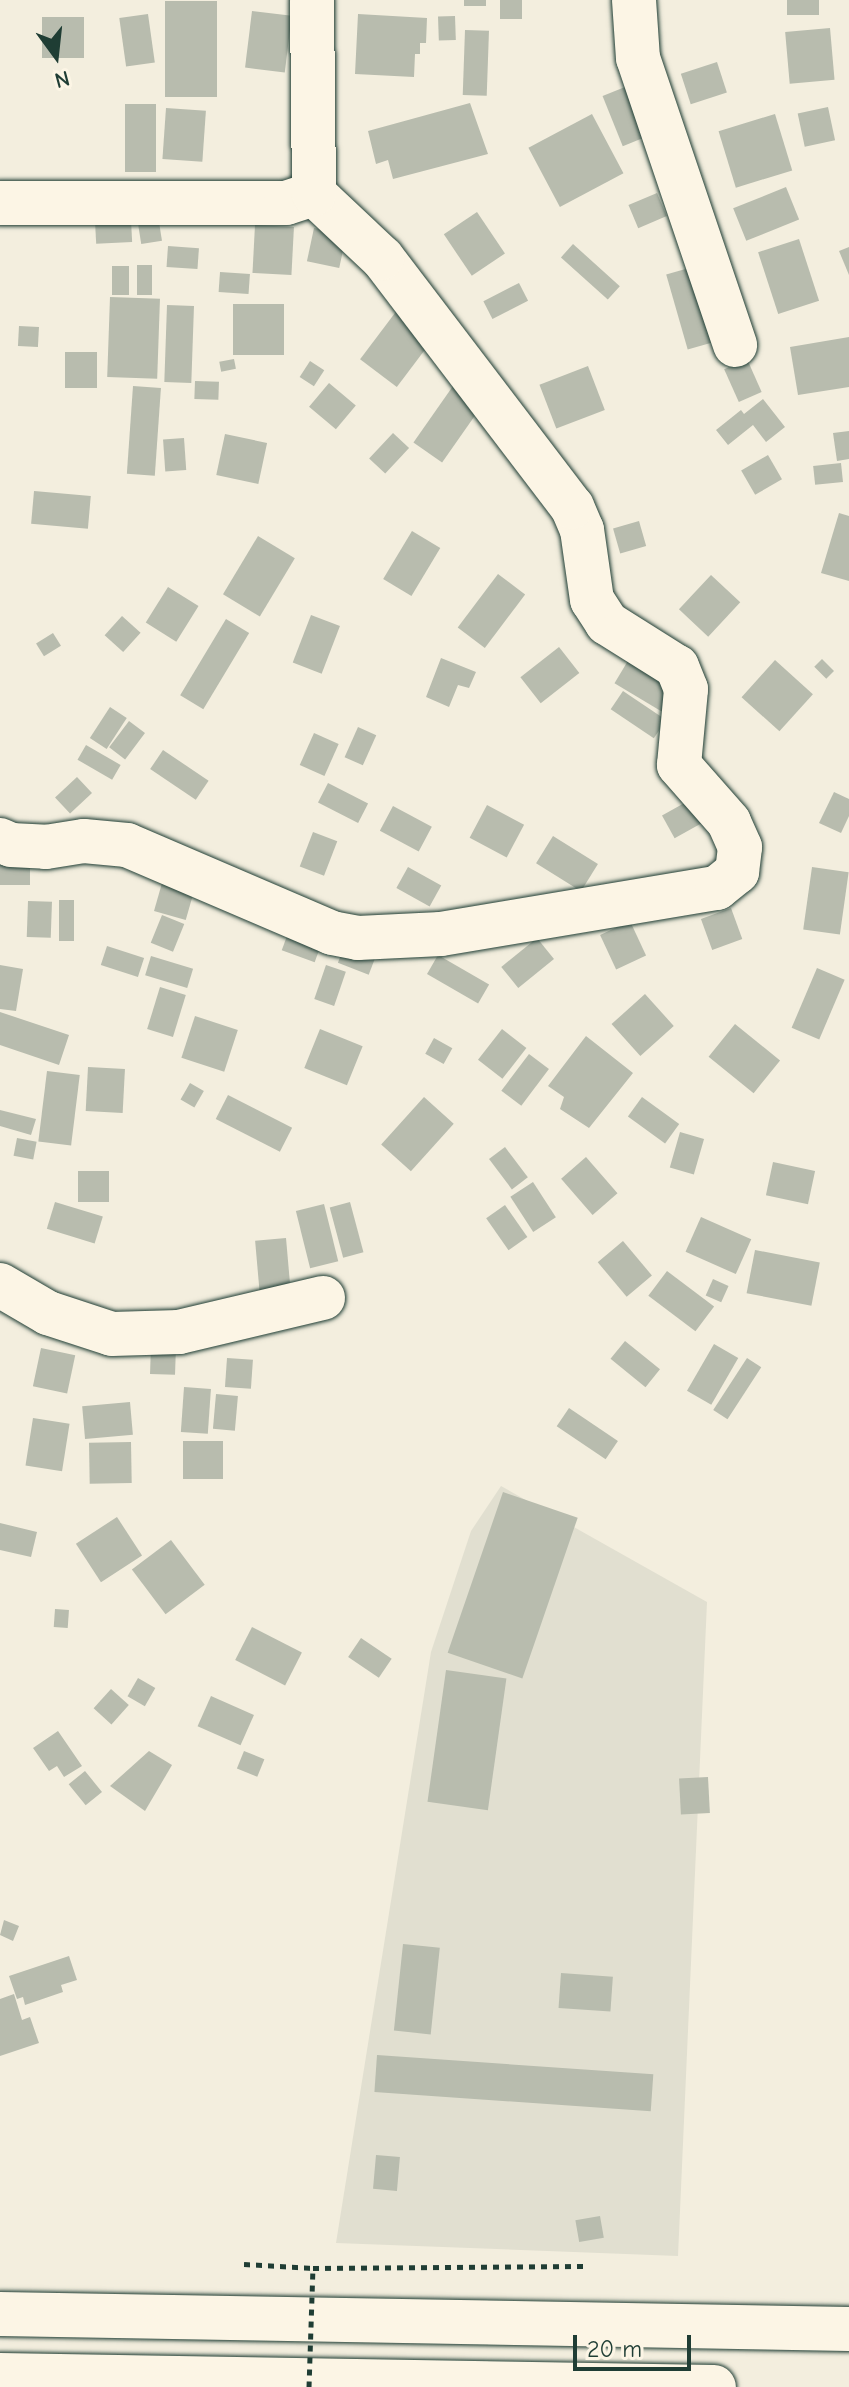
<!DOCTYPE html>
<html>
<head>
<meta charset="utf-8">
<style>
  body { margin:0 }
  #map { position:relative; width:849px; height:2387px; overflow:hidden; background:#f3eede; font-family:"Comic Neue",sans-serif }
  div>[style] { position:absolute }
  .built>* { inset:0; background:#e1dfd0 }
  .building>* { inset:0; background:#b8bcae; transform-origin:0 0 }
  .path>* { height:5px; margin-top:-2.5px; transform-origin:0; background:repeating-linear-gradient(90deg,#1f3d34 0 6px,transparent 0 12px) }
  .roads { filter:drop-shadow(0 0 2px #1f3d34) drop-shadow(0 0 2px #1f3d34) }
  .minor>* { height:44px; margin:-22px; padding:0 22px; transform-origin:22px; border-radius:22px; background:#fcf5e5 }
  .trunk>* { height:44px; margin:-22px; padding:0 22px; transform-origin:22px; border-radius:22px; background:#fcf5e5 }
  .path-bridge>* { height:5px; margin-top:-2.5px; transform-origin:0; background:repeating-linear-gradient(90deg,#1f3d34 0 6px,transparent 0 12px) }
  span { translate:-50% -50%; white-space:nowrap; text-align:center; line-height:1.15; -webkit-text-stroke:6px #fcf5e5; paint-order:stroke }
  .north { position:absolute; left:16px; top:16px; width:80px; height:80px; -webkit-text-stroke:6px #fcf5e5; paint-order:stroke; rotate:165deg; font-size:22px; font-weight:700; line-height:32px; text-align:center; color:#1f3d34 }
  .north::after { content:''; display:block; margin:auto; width:28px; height:36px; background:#1f3d34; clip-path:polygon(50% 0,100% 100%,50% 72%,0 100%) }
  .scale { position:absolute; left:573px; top:2335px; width:118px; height:36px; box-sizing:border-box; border:4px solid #1f3d34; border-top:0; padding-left:10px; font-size:24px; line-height:28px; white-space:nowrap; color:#1f3d34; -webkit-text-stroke:6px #fcf5e5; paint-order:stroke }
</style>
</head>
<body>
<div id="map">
  <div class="built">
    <div style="clip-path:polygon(501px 1486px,707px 1602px,678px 2256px,336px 2243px,431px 1652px,471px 1531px)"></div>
  </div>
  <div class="building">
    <div style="left:464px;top:0;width:22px;height:6px"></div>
    <div style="left:500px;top:0;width:22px;height:19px"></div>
    <div style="left:787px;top:0;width:32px;height:15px"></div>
    <div style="left:217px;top:1px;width:96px;height:52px;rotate:90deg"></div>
    <div style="left:252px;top:11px;width:40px;height:57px;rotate:7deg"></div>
    <div style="left:148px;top:14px;width:49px;height:29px;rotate:82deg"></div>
    <div style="clip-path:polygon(358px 14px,427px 18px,426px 43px,420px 43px,420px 54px,415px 54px,414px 77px,355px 74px)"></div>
    <div style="left:455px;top:16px;width:24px;height:17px;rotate:88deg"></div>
    <div style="left:84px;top:17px;width:41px;height:42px;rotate:90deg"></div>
    <div style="left:830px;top:28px;width:52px;height:45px;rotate:85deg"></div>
    <div style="left:465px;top:30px;width:24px;height:65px;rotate:2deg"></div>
    <div style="left:717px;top:62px;width:32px;height:38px;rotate:72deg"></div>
    <div style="left:635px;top:83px;width:54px;height:35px;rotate:68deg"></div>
    <div style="clip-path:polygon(470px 103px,488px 154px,393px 179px,388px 160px,376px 164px,368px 131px)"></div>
    <div style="left:125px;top:104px;width:31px;height:68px"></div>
    <div style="left:828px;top:107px;width:34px;height:31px;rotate:78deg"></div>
    <div style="left:166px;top:108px;width:40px;height:51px;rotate:4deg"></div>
    <div style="left:592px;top:114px;width:67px;height:72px;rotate:62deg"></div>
    <div style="left:775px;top:114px;width:59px;height:59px;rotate:73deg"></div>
    <div style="left:786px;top:187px;width:35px;height:57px;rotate:68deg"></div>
    <div style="left:657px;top:193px;width:25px;height:31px;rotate:67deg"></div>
    <div style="left:477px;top:212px;width:50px;height:40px;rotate:56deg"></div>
    <div style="left:131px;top:220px;width:22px;height:36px;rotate:87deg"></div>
    <div style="left:159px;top:222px;width:19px;height:21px;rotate:81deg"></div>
    <div style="left:255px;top:225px;width:39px;height:48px;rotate:3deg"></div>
    <div style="left:314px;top:228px;width:33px;height:34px;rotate:12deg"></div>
    <div style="left:799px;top:239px;width:65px;height:43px;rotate:72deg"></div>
    <div style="left:573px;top:244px;width:63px;height:18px;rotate:42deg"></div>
    <div style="left:168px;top:246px;width:31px;height:21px;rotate:4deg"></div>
    <div style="clip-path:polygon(849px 247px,849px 275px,839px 251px)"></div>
    <div style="left:137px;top:265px;width:15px;height:30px"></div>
    <div style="left:129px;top:266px;width:29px;height:17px;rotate:90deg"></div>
    <div style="left:696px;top:266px;width:78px;height:31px;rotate:74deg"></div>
    <div style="left:220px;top:272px;width:30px;height:20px;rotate:4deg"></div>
    <div style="left:519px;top:283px;width:20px;height:40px;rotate:63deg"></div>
    <div style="left:110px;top:297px;width:50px;height:80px;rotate:2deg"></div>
    <div style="left:233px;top:304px;width:51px;height:51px"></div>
    <div style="left:167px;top:305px;width:27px;height:77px;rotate:2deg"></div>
    <div style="left:398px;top:309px;width:46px;height:63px;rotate:37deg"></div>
    <div style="left:19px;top:326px;width:20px;height:20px;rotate:3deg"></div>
    <div style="clip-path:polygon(849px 337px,849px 387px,798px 395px,790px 347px)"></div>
    <div style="left:65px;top:352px;width:32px;height:36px"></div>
    <div style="left:234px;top:359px;width:10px;height:15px;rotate:79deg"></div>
    <div style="left:747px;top:359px;width:36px;height:25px;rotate:66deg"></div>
    <div style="left:310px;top:361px;width:17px;height:19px;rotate:33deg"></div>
    <div style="left:588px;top:366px;width:47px;height:52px;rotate:69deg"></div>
    <div style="left:195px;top:381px;width:24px;height:18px;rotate:2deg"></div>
    <div style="left:329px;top:383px;width:35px;height:31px;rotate:40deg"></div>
    <div style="left:133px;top:386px;width:28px;height:88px;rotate:4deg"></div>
    <div style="left:453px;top:386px;width:35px;height:69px;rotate:35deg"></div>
    <div style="clip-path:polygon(763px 399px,785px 427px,766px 442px,753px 425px,728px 445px,716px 430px,741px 410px,744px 414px)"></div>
    <div style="clip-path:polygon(849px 431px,849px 459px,837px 461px,833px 433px)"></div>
    <div style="left:393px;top:433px;width:22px;height:35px;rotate:43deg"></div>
    <div style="left:225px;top:434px;width:43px;height:42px;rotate:12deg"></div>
    <div style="left:184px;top:438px;width:32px;height:21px;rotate:86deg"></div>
    <div style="left:768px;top:455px;width:28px;height:31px;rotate:60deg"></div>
    <div style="left:841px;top:463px;width:19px;height:28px;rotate:84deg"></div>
    <div style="left:34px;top:491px;width:57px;height:33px;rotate:5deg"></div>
    <div style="clip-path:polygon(839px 513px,849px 516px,849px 581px,821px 573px)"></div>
    <div style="left:639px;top:521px;width:26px;height:27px;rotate:74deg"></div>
    <div style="left:412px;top:531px;width:33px;height:56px;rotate:31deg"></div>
    <div style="left:258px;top:536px;width:43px;height:68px;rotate:31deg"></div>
    <div style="left:498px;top:574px;width:34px;height:67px;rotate:37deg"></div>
    <div style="left:711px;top:575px;width:40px;height:47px;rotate:43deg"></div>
    <div style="left:168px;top:587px;width:36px;height:42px;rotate:32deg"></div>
    <div style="left:311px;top:615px;width:31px;height:51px;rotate:21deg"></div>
    <div style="left:122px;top:616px;width:25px;height:26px;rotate:42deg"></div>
    <div style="left:226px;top:619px;width:27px;height:89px;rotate:31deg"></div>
    <div style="left:53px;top:633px;width:15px;height:20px;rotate:58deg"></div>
    <div style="left:559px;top:647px;width:33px;height:49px;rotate:52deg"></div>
    <div style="left:632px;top:654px;width:55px;height:34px;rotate:31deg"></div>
    <div style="clip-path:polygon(441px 658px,476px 672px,469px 688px,458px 685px,449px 707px,426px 697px)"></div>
    <div style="left:822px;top:659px;width:17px;height:11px;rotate:45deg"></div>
    <div style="left:775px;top:660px;width:51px;height:50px;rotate:42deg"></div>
    <div style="left:623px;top:691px;width:52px;height:22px;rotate:34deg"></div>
    <div style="left:110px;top:707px;width:20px;height:37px;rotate:33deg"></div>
    <div style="left:129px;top:721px;width:20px;height:33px;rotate:37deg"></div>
    <div style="left:358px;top:727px;width:20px;height:33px;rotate:24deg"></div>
    <div style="left:314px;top:733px;width:27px;height:35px;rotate:24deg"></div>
    <div style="left:86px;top:745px;width:40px;height:17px;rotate:30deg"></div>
    <div style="left:163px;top:750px;width:55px;height:23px;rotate:34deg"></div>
    <div style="left:77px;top:777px;width:22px;height:30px;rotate:47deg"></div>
    <div style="left:328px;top:783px;width:45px;height:22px;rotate:27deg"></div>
    <div style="clip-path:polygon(834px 792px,849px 799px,849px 816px,841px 833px,819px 823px)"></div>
    <div style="left:697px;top:796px;width:26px;height:40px;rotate:61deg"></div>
    <div style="left:487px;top:805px;width:42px;height:37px;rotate:28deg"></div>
    <div style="left:393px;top:806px;width:44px;height:28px;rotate:28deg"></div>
    <div style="left:313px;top:832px;width:26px;height:37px;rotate:21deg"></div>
    <div style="left:553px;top:836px;width:53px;height:32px;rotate:32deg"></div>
    <div style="left:0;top:860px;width:30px;height:25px"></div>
    <div style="left:408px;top:867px;width:38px;height:24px;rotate:29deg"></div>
    <div style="left:812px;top:867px;width:37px;height:63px;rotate:8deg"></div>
    <div style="left:162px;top:883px;width:33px;height:29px;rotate:16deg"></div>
    <div style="left:59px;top:900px;width:15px;height:41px"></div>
    <div style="left:28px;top:901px;width:24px;height:36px;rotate:2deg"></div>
    <div style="left:731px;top:908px;width:33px;height:32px;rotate:70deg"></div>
    <div style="left:162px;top:915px;width:24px;height:30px;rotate:22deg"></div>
    <div style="left:630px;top:921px;width:38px;height:33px;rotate:65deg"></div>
    <div style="left:291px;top:925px;width:35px;height:27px;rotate:20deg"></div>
    <div style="left:537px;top:938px;width:27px;height:46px;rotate:51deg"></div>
    <div style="left:107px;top:946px;width:39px;height:20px;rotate:18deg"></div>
    <div style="left:344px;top:947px;width:33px;height:17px;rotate:21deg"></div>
    <div style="left:438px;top:955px;width:59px;height:22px;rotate:30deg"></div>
    <div style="left:151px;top:956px;width:44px;height:20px;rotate:17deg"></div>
    <div style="clip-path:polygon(0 965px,23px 969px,16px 1011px,0 1009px)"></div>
    <div style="left:326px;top:965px;width:21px;height:36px;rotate:19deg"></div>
    <div style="left:817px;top:968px;width:30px;height:65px;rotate:23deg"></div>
    <div style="left:160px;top:987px;width:27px;height:44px;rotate:17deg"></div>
    <div style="left:645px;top:994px;width:43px;height:45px;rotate:48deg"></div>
    <div style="clip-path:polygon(0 1012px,69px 1035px,59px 1065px,0 1045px)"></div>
    <div style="left:195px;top:1016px;width:45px;height:44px;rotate:18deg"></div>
    <div style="left:735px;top:1024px;width:58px;height:42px;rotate:39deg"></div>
    <div style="left:320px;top:1029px;width:46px;height:42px;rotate:22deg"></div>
    <div style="left:502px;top:1029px;width:31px;height:39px;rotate:38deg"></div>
    <div style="clip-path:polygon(586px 1036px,633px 1073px,589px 1128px,560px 1109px,564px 1097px,548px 1086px)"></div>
    <div style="left:434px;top:1038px;width:21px;height:18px;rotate:29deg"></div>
    <div style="left:529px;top:1054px;width:25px;height:46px;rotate:37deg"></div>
    <div style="left:88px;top:1067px;width:37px;height:44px;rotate:3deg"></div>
    <div style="left:47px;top:1071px;width:33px;height:71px;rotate:7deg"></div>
    <div style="left:190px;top:1083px;width:16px;height:19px;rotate:30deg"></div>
    <div style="left:228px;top:1095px;width:72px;height:27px;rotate:27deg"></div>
    <div style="left:424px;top:1097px;width:40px;height:64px;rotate:42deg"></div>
    <div style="left:642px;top:1097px;width:46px;height:24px;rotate:36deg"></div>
    <div style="clip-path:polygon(0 1110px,36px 1119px,31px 1135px,0 1126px)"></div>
    <div style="left:680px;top:1132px;width:25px;height:37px;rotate:16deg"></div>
    <div style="left:17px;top:1138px;width:20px;height:18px;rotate:11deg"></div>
    <div style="left:505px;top:1147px;width:38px;height:20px;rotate:53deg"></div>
    <div style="left:586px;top:1157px;width:48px;height:33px;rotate:49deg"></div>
    <div style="left:773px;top:1162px;width:43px;height:34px;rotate:12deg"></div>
    <div style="left:78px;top:1171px;width:31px;height:31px"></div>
    <div style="left:533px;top:1182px;width:42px;height:27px;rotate:57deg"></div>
    <div style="left:55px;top:1202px;width:50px;height:28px;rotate:17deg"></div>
    <div style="left:350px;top:1202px;width:52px;height:21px;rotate:75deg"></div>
    <div style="left:324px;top:1204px;width:59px;height:29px;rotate:76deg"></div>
    <div style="left:505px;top:1205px;width:39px;height:23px;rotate:55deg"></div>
    <div style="left:701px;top:1217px;width:55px;height:38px;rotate:24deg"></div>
    <div style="left:286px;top:1238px;width:55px;height:31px;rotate:85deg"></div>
    <div style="left:623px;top:1241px;width:45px;height:33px;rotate:50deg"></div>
    <div style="left:755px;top:1250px;width:66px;height:44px;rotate:11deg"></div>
    <div style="left:667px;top:1271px;width:59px;height:31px;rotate:37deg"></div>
    <div style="left:713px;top:1279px;width:17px;height:18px;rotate:24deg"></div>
    <div style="left:625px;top:1341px;width:45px;height:23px;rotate:39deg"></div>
    <div style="left:714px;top:1344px;width:28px;height:54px;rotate:30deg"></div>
    <div style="left:151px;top:1346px;width:25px;height:28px;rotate:2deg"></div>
    <div style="left:41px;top:1348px;width:35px;height:39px;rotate:12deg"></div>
    <div style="left:227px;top:1358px;width:26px;height:29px;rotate:4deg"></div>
    <div style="left:747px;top:1358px;width:17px;height:62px;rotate:33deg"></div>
    <div style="left:184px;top:1387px;width:27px;height:45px;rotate:4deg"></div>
    <div style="left:216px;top:1394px;width:22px;height:35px;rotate:5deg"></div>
    <div style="left:130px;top:1402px;width:33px;height:48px;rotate:85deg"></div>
    <div style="left:569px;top:1408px;width:59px;height:22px;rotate:34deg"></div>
    <div style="left:33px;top:1418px;width:37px;height:48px;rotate:9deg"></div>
    <div style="left:183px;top:1441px;width:40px;height:38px"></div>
    <div style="left:131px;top:1442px;width:41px;height:42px;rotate:89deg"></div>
    <div style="left:503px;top:1492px;width:79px;height:170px;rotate:19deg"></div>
    <div style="left:117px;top:1517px;width:46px;height:49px;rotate:57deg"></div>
    <div style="clip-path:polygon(0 1523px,37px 1532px,31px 1557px,0 1550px)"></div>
    <div style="left:171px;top:1540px;width:56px;height:49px;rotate:53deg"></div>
    <div style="left:55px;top:1609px;width:14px;height:18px;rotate:4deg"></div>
    <div style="left:252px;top:1627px;width:56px;height:37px;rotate:27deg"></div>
    <div style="left:361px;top:1638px;width:37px;height:23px;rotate:34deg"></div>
    <div style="left:446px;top:1670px;width:61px;height:133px;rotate:8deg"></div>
    <div style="left:138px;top:1678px;width:20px;height:21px;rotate:30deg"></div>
    <div style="left:111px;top:1689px;width:24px;height:26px;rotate:42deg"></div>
    <div style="left:211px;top:1696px;width:47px;height:33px;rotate:24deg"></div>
    <div style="clip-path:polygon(58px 1731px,82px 1766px,64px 1777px,57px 1766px,49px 1771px,33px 1748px)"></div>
    <div style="clip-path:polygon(149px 1751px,172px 1765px,145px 1811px,110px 1786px)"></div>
    <div style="left:244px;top:1751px;width:22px;height:19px;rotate:22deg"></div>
    <div style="left:85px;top:1771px;width:27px;height:21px;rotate:51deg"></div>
    <div style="left:708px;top:1777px;width:36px;height:29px;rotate:87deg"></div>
    <div style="clip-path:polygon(4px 1920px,19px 1926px,13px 1941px,0 1935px)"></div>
    <div style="left:403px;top:1944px;width:37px;height:87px;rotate:6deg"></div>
    <div style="clip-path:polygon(69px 1956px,77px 1980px,61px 1985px,63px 1992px,25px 2005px,23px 1997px,17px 1999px,9px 1976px)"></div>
    <div style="left:561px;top:1973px;width:52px;height:35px;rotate:4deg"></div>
    <div style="clip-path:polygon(14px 1994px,22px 2020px,30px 2017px,39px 2043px,0 2056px,0 1999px)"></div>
    <div style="left:377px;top:2055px;width:277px;height:37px;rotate:4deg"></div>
    <div style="left:376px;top:2155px;width:24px;height:34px;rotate:5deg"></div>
    <div style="left:600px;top:2216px;width:22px;height:25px;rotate:80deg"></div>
  </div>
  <div class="path">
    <div style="left:244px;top:2264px;width:69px;rotate:3.3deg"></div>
  </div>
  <div class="roads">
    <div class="minor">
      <div style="left:634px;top:0;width:58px;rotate:86.1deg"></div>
      <div style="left:638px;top:58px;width:303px;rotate:71.3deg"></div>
      <div style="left:0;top:203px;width:286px"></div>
      <div style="left:286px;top:203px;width:29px;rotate:-18deg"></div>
      <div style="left:0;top:840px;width:12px;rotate:24deg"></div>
      <div style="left:11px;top:845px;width:35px;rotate:3deg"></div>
      <div style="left:46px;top:847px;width:38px;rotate:-9deg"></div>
      <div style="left:84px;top:841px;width:43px;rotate:5.3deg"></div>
      <div style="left:127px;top:845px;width:223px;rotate:23.2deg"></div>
      <div style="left:332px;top:933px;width:26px;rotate:11deg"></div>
      <div style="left:358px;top:938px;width:83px;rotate:-2.8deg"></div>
      <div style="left:441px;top:934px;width:280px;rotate:-9.5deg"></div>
      <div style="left:717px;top:888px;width:26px;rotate:-39deg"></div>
      <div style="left:737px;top:872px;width:25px;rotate:-83deg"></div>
      <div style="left:740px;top:847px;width:27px;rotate:-114deg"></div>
      <div style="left:729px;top:822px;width:76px;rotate:-131.3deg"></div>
      <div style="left:679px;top:765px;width:76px;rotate:-84.7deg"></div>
      <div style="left:686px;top:689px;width:24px;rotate:-112deg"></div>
      <div style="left:677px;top:667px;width:83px;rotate:-147.8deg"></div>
      <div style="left:607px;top:623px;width:27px;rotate:-123deg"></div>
      <div style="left:592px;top:600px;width:71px;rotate:-98.1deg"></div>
      <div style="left:582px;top:530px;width:25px;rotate:-113deg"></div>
      <div style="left:572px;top:507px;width:313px;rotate:-127.3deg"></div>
      <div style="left:382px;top:258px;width:93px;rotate:-136.7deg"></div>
      <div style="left:314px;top:194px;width:194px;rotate:-90.6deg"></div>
      <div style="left:0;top:1285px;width:56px;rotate:30.3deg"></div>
      <div style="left:48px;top:1313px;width:67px;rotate:18.2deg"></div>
      <div style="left:112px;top:1334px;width:67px;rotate:-1.7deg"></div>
      <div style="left:179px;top:1332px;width:148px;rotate:-13.3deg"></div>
    </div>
    <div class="trunk">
      <div style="left:0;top:2314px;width:849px;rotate:1.01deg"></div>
      <div style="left:0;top:2375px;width:714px;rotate:0.96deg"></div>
    </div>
  </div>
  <div class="path-bridge">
    <div style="left:309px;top:2387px;width:119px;rotate:-88.1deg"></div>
    <div style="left:313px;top:2268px;width:270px;rotate:-0.4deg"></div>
  </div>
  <div class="north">N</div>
  <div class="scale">20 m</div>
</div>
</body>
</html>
